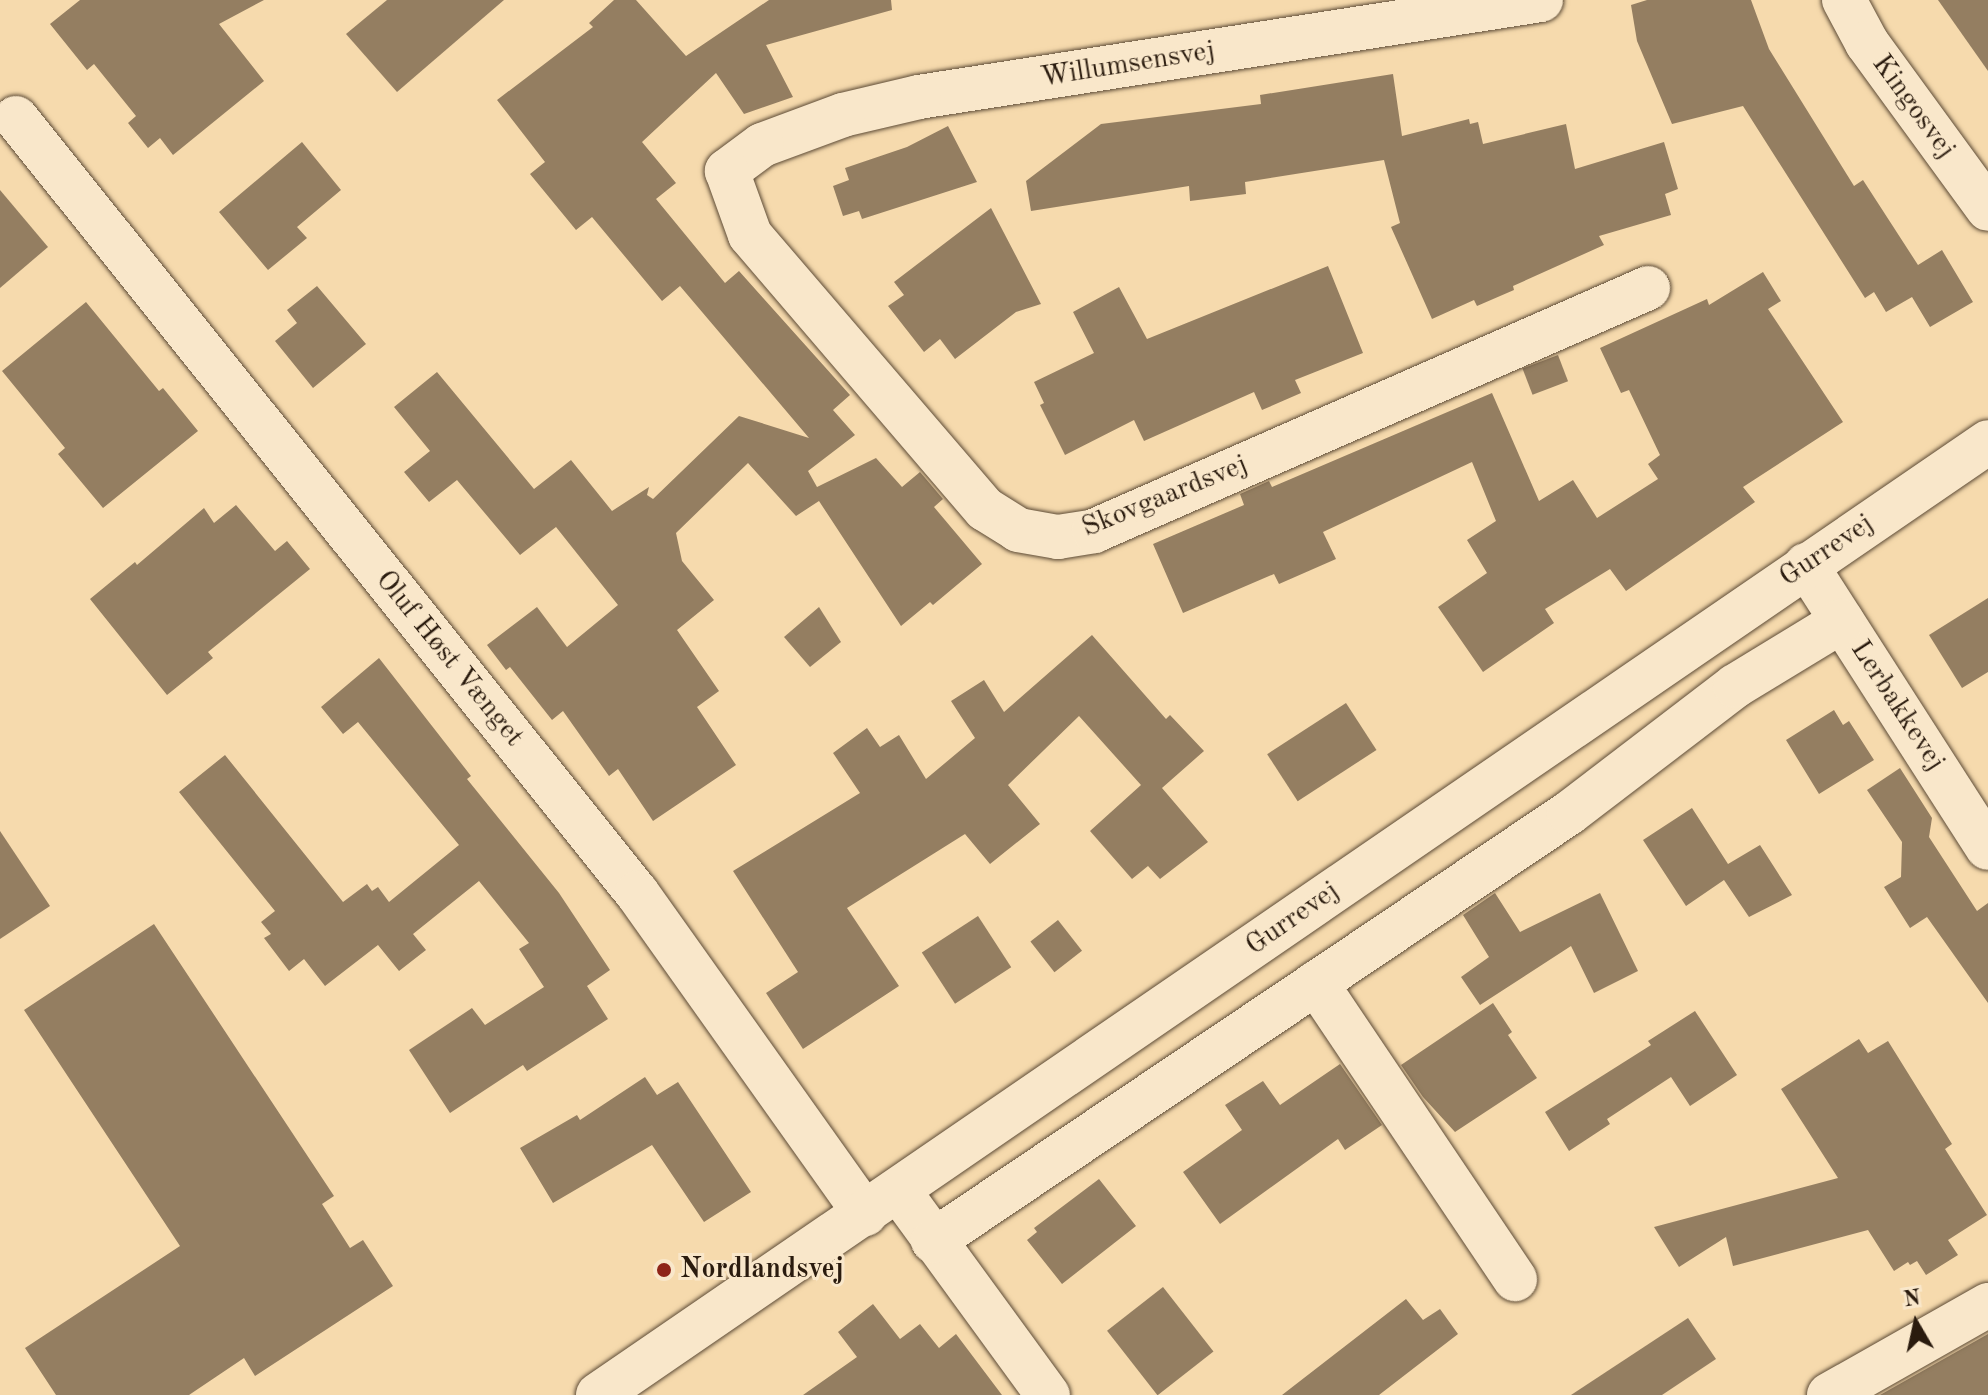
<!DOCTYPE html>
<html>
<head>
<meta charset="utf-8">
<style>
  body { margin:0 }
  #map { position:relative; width:1988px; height:1395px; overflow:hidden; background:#f6daad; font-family:"Old Standard TT",serif }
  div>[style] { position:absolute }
  .building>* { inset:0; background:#947e61; transform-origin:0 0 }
  .roads { filter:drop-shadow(0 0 2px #5d4b36) drop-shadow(0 0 2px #5d4b36) }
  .street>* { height:44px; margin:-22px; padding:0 22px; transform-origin:22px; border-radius:22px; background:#f9e7ca }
  .secondary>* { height:44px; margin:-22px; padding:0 22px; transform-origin:22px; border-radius:22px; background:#f9e7ca }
  .dots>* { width:22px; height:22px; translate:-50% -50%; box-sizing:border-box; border:4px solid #f9e7ca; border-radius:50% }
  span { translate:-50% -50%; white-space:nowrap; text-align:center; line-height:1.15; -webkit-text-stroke:6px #f9e7ca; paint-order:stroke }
  .street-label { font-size:28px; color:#2a1b0e }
  .poi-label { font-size:28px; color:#2a1b0e; font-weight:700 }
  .left { translate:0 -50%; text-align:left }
  .north { position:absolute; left:1876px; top:1283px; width:80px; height:80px; -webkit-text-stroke:6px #f9e7ca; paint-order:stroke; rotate:351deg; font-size:22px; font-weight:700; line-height:32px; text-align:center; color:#2a1b0e }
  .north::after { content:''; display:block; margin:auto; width:28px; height:36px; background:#2a1b0e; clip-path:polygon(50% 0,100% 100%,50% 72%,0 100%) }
</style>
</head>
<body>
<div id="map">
  <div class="building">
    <div style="clip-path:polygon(80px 0,264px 0,219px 24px,264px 81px,173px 155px,160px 138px,148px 148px,128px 123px,136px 116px,94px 64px,87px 70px,50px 24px)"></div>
    <div style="clip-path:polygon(387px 0,504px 0,397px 92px,346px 34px)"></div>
    <div style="clip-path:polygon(614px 0,636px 0,686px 56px,769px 0,891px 0,892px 10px,766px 45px,793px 97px,744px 114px,716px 73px,642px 142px,676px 183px,656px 199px,725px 283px,739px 271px,850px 395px,833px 410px,855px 435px,808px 471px,817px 487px,876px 458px,902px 487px,920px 472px,943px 499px,934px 507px,982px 564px,933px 605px,930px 602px,901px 626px,819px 501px,796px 516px,748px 463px,676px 533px,682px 561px,714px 600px,677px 630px,719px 691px,697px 707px,736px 765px,653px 821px,618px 769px,609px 776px,563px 711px,552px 720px,510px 667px,506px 670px,487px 645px,537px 607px,567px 647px,618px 605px,556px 527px,520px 555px,457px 480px,429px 502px,404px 472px,430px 451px,394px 407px,437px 372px,534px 489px,571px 460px,612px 511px,649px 487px,647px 495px,653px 499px,739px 416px,809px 438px,680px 286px,662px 301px,592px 217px,576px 230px,530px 174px,545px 162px,497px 100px,593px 27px,589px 23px)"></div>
    <div style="clip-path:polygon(1647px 0,1751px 0,1769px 49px,1854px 186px,1863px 180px,1918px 265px,1942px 250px,1973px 302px,1930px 327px,1912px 297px,1886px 312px,1874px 292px,1865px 298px,1743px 106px,1672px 124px,1637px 41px,1631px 5px)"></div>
    <div style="clip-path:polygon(1938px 0,1988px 0,1988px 71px)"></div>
    <div style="clip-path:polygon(1393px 74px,1402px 136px,1469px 119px,1470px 124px,1478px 122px,1483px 144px,1566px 124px,1575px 169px,1664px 142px,1678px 189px,1665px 194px,1671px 215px,1599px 236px,1604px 245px,1513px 286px,1514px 290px,1477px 306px,1474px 300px,1432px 319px,1391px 227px,1400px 223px,1384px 160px,1245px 182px,1246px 194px,1190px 201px,1189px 186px,1031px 211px,1026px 181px,1101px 124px,1261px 104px,1260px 95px)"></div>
    <div style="clip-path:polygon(948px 126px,977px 182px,862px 219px,859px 211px,843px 216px,833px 186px,849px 180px,845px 168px,907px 147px)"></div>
    <div style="clip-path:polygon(302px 142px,341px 190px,297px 227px,307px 238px,268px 270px,219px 212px)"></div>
    <div style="clip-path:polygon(0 190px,48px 247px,0 288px)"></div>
    <div style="clip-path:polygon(991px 208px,1041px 304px,1016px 312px,955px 359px,940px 339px,924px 352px,888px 306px,904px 295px,894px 282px)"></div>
    <div style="clip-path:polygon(1328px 266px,1363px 353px,1295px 380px,1301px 393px,1262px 410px,1254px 392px,1144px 441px,1134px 420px,1065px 455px,1040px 405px,1044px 403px,1034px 382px,1094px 353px,1073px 312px,1119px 287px,1147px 339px)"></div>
    <div style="clip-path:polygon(1763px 272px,1781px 301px,1768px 309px,1843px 422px,1743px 487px,1755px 502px,1626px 591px,1610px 569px,1545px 609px,1554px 623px,1483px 672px,1438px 607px,1487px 573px,1467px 540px,1496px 521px,1472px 462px,1323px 532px,1336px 559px,1279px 584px,1274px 574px,1183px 613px,1153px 544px,1244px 505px,1240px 494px,1269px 481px,1272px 487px,1492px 393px,1539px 501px,1573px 480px,1597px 518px,1658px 479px,1648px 464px,1660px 455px,1629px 390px,1621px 393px,1600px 348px,1707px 299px,1709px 305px)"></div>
    <div style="clip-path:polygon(317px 286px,366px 344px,313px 388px,275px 341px,297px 323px,287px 310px)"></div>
    <div style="clip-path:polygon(86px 302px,159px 391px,163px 388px,198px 431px,103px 508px,58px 454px,65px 448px,2px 371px)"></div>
    <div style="left:1558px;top:355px;width:28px;height:38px;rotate:69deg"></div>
    <div style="clip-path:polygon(236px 505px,275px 551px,287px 541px,310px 569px,208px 652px,213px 658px,167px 695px,90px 599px,135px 562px,137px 565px,204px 508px,214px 523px)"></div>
    <div style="clip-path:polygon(1988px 598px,1988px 672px,1962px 688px,1929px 635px)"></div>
    <div style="clip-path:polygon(819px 607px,841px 642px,810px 667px,784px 637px)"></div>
    <div style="clip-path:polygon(1092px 635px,1166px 719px,1170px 715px,1204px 751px,1162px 788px,1208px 842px,1160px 879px,1148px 866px,1132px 879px,1090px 831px,1141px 785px,1079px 716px,1008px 785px,1040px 824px,990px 864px,965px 834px,847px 908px,899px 986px,803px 1049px,766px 993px,798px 972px,733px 871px,860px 793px,833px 753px,867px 728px,880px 747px,899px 735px,926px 779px,975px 738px,951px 701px,984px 680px,1004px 712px)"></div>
    <div style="clip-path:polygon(379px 658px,471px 776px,467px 779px,559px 893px,610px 970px,587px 986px,608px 1019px,527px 1071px,523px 1065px,450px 1113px,409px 1050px,472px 1008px,485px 1025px,544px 987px,519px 949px,529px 943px,479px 881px,413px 934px,426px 950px,399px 971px,378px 945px,325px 986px,304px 959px,289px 971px,264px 938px,271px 934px,261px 922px,275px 911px,179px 792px,225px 755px,343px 902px,367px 884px,372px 891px,378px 887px,389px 902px,459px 845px,358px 722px,343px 734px,321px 707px)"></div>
    <div style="left:1346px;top:703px;width:56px;height:94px;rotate:57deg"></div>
    <div style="clip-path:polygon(1834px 710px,1843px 725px,1849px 721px,1874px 760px,1819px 794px,1786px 740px)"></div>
    <div style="clip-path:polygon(1900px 768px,1932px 818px,1929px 837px,1977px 911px,1988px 903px,1988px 1003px,1927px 917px,1910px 928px,1884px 887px,1901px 877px,1902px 842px,1867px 790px)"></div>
    <div style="clip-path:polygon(1692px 808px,1728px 864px,1760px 845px,1792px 895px,1749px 917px,1724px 880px,1686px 906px,1643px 840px)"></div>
    <div style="clip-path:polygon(0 831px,50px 906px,0 939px)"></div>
    <div style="clip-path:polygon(1495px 893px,1520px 932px,1600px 893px,1638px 971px,1594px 993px,1571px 946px,1480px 1005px,1461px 977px,1489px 957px,1463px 915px)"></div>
    <div style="left:978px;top:916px;width:61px;height:67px;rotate:57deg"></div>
    <div style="left:1058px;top:920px;width:39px;height:35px;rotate:52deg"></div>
    <div style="clip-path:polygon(154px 924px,334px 1196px,322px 1204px,350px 1248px,363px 1240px,393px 1286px,255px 1376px,244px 1358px,189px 1395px,56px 1395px,25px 1348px,180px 1246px,24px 1010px)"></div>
    <div style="clip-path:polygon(1493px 1003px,1512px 1032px,1508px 1035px,1537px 1078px,1455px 1132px,1423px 1097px,1401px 1065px)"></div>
    <div style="clip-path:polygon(1695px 1011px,1737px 1075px,1690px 1106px,1671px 1077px,1607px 1119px,1610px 1124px,1569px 1151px,1545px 1112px,1651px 1045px,1648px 1041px)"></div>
    <div style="clip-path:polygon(1859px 1039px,1868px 1053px,1888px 1041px,1952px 1144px,1945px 1149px,1987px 1215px,1948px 1240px,1958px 1255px,1926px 1275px,1917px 1261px,1910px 1265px,1908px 1262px,1894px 1271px,1868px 1230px,1733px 1266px,1726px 1237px,1679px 1267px,1654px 1227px,1838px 1178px,1781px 1089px)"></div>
    <div style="clip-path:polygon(1340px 1064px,1382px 1125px,1345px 1150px,1338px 1139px,1220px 1224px,1183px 1172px,1242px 1130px,1225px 1105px,1263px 1081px,1280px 1105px)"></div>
    <div style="clip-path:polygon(645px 1077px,657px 1095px,678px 1082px,751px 1192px,704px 1222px,652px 1145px,553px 1203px,520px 1148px,577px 1115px,580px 1120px)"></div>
    <div style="clip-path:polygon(1099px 1179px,1136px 1226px,1062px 1284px,1027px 1240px,1037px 1232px,1034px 1228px)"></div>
    <div style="left:1163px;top:1287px;width:82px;height:71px;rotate:52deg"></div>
    <div style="clip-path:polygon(1406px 1299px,1423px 1320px,1440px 1309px,1458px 1334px,1379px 1395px,1282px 1395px)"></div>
    <div style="clip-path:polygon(873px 1304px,900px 1339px,920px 1324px,939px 1348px,956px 1334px,1002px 1395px,803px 1395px,857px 1357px,838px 1332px)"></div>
    <div style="clip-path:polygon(1688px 1318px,1716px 1359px,1662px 1395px,1571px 1395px)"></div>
    <div style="clip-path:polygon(1988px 1334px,1988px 1395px,1880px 1395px)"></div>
  </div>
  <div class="roads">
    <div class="street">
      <div style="left:1541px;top:0;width:630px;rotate:171.14deg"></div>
      <div style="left:919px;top:97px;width:78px;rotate:166.7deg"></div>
      <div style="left:843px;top:115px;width:86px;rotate:159.7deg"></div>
      <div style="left:762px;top:145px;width:44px;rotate:143.4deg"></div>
      <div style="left:727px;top:171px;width:68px;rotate:70.2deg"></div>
      <div style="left:750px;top:235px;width:361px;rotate:49.4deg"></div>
      <div style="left:985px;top:509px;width:39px;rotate:32deg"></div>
      <div style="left:1018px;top:530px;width:41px;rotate:9.9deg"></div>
      <div style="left:1058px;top:537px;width:36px;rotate:-9deg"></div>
      <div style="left:1094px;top:531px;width:605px;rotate:-23.68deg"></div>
      <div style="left:16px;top:118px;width:993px;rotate:51.3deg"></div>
      <div style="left:637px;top:893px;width:394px;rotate:54.6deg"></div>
      <div style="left:1806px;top:565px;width:336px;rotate:57.3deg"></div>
      <div style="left:1316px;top:983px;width:357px;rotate:56.1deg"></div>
      <div style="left:899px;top:1191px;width:253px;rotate:53.9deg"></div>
      <div style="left:933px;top:1241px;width:767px;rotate:-33.94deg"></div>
      <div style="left:1569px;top:813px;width:209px;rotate:-37.4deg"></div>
      <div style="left:1735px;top:686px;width:125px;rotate:-31.3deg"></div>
      <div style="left:1829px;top:1395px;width:183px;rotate:-29.5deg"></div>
    </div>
    <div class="secondary">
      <div style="left:1844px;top:0;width:49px;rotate:61.9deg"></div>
      <div style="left:1867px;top:43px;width:205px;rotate:53.9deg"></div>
      <div style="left:598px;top:1395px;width:1685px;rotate:-34.43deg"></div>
    </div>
  </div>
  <div class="dots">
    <div style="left:664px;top:1270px;background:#8f2418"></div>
  </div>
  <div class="street-label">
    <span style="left:1128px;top:65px;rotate:-9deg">Willumsensvej</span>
    <span style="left:1913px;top:107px;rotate:54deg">Kingosvej</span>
    <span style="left:1165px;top:497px;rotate:-22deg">Skovgaardsvej</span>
    <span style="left:1827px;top:551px;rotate:-34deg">Gurrevej</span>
    <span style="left:449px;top:659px;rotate:51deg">Oluf Høst Vænget</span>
    <span style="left:1897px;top:706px;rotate:57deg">Lerbakkevej</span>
    <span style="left:1293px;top:919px;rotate:-35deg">Gurrevej</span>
  </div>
  <div class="poi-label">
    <span class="left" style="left:680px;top:1270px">Nordlandsvej</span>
  </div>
  <div class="north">N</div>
</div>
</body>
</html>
